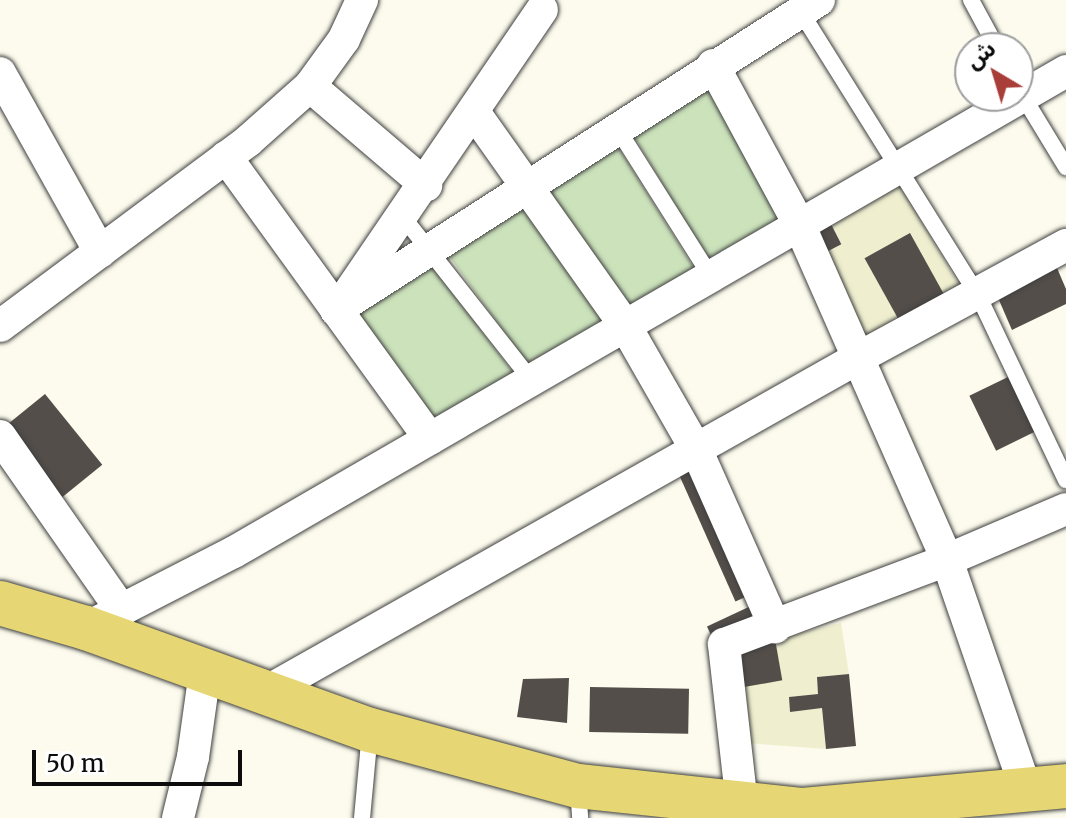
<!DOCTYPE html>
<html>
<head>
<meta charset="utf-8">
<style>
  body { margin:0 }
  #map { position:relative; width:1066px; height:818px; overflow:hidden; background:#fcfbed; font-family:Merriweather,"Noto Sans Arabic",serif }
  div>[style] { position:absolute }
  .farmland>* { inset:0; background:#efefd0 }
  .green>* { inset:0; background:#cbe2bb; transform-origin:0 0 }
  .building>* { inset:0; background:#534e4a; transform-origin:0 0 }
  .roads { filter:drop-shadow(0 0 2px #3f3f3f) drop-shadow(0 0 2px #3f3f3f) }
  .service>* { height:16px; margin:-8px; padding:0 8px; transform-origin:8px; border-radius:8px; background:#fff }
  .minor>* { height:32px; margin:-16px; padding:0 16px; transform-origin:16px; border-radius:16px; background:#fff }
  .primary>* { height:44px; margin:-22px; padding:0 22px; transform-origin:22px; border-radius:22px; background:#e6d674 }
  span { translate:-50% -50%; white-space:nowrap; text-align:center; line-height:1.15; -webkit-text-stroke:8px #fff; paint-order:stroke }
  .north { position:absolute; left:954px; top:32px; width:80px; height:80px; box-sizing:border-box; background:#fff; border:2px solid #9e9e9e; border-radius:50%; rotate:322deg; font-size:22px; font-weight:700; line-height:32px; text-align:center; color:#0c0c0c }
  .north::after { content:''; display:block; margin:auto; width:28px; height:36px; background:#a93d37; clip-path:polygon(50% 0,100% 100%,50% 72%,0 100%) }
  .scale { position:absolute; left:32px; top:750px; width:210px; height:36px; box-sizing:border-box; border:4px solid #0c0c0c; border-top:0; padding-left:10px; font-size:24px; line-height:28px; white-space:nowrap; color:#0c0c0c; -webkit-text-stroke:6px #fff; paint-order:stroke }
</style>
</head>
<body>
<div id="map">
  <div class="farmland">
    <div style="clip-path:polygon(899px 183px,961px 289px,946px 297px,909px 234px,866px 259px,900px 321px,863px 341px,825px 253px,841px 243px,830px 222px)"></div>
    <div style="clip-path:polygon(841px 623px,849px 674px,817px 677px,818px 694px,790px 697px,791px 711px,822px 708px,826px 749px,746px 743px,737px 688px,775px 639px)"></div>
  </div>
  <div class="green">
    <div style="left:704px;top:82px;width:159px;height:88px;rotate:59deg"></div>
    <div style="left:615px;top:142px;width:151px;height:86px;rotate:58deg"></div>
    <div style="left:524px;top:201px;width:149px;height:93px;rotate:54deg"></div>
    <div style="left:429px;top:261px;width:146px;height:95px;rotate:53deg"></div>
  </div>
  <div class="building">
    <div style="left:830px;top:222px;width:25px;height:19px;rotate:63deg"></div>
    <div style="left:910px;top:233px;width:73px;height:52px;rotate:61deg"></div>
    <div style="clip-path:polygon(1054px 261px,1066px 289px,1066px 304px,1012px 330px,995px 291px)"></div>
    <div style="left:1008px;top:377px;width:61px;height:43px;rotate:64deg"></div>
    <div style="left:45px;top:394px;width:91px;height:54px;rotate:51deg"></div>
    <div style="left:692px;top:462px;width:145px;height:17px;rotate:66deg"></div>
    <div style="left:755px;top:604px;width:19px;height:53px;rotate:65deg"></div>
    <div style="left:775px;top:639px;width:42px;height:46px;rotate:80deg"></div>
    <div style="clip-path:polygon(849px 674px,856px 746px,826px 749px,822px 708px,790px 712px,789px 697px,818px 694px,817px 677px)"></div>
    <div style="clip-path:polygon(569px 678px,567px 723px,517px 717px,523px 679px)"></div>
    <div style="left:590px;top:687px;width:99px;height:45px;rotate:1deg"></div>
  </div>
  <div class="roads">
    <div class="service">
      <div style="left:971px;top:0;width:55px;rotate:61.6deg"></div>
      <div style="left:799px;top:9px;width:337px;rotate:58deg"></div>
      <div style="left:978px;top:295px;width:205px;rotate:64.6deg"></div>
      <div style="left:1021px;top:93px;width:87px;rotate:58.7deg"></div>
      <div style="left:617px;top:128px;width:178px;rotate:57.7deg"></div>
      <div style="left:403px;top:217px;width:209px;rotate:51.8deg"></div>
      <div style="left:578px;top:787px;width:31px;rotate:86deg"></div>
      <div style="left:362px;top:818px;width:86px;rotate:-84.7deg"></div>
    </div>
    <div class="minor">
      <div style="left:713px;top:65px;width:181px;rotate:61.6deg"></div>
      <div style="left:799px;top:224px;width:367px;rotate:66.2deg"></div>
      <div style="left:947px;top:560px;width:245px;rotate:71deg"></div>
      <div style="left:0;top:73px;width:205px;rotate:60.8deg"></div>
      <div style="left:310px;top:86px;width:153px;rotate:40.5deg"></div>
      <div style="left:474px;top:112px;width:263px;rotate:54.7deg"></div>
      <div style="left:626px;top:327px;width:143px;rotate:60.2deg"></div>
      <div style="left:697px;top:451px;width:193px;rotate:66.1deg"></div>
      <div style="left:226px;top:157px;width:348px;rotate:54.1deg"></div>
      <div style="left:348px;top:294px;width:344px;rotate:-55.7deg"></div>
      <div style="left:336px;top:310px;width:574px;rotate:-32.69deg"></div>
      <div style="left:0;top:326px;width:309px;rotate:-36.7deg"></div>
      <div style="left:248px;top:141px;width:83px;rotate:-41.6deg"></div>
      <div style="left:310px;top:86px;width:58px;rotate:-54.1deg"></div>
      <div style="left:344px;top:39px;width:43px;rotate:-65.2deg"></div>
      <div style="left:0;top:436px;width:213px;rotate:55.1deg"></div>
      <div style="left:86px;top:628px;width:166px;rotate:-27.2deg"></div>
      <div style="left:234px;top:552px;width:961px;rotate:-30.03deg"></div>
      <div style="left:264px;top:693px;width:682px;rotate:-29.42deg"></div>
      <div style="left:858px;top:358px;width:237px;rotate:-28.5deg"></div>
      <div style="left:742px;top:805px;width:162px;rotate:-96.4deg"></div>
      <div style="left:724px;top:644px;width:238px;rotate:-20.6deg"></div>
      <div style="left:947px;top:560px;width:129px;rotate:-23.2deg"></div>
      <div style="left:178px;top:818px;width:63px;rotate:-76.2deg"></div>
      <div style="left:193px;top:757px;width:86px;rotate:-82deg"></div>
    </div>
    <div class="primary">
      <div style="left:0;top:603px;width:90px;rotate:16.2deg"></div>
      <div style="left:86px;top:628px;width:302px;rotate:19.8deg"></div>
      <div style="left:370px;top:730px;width:215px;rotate:15.1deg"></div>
      <div style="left:578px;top:786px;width:226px;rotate:6.1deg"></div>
      <div style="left:803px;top:810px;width:264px;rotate:-5.2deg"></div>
    </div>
  </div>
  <div class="north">ش</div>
  <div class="scale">50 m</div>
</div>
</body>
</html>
